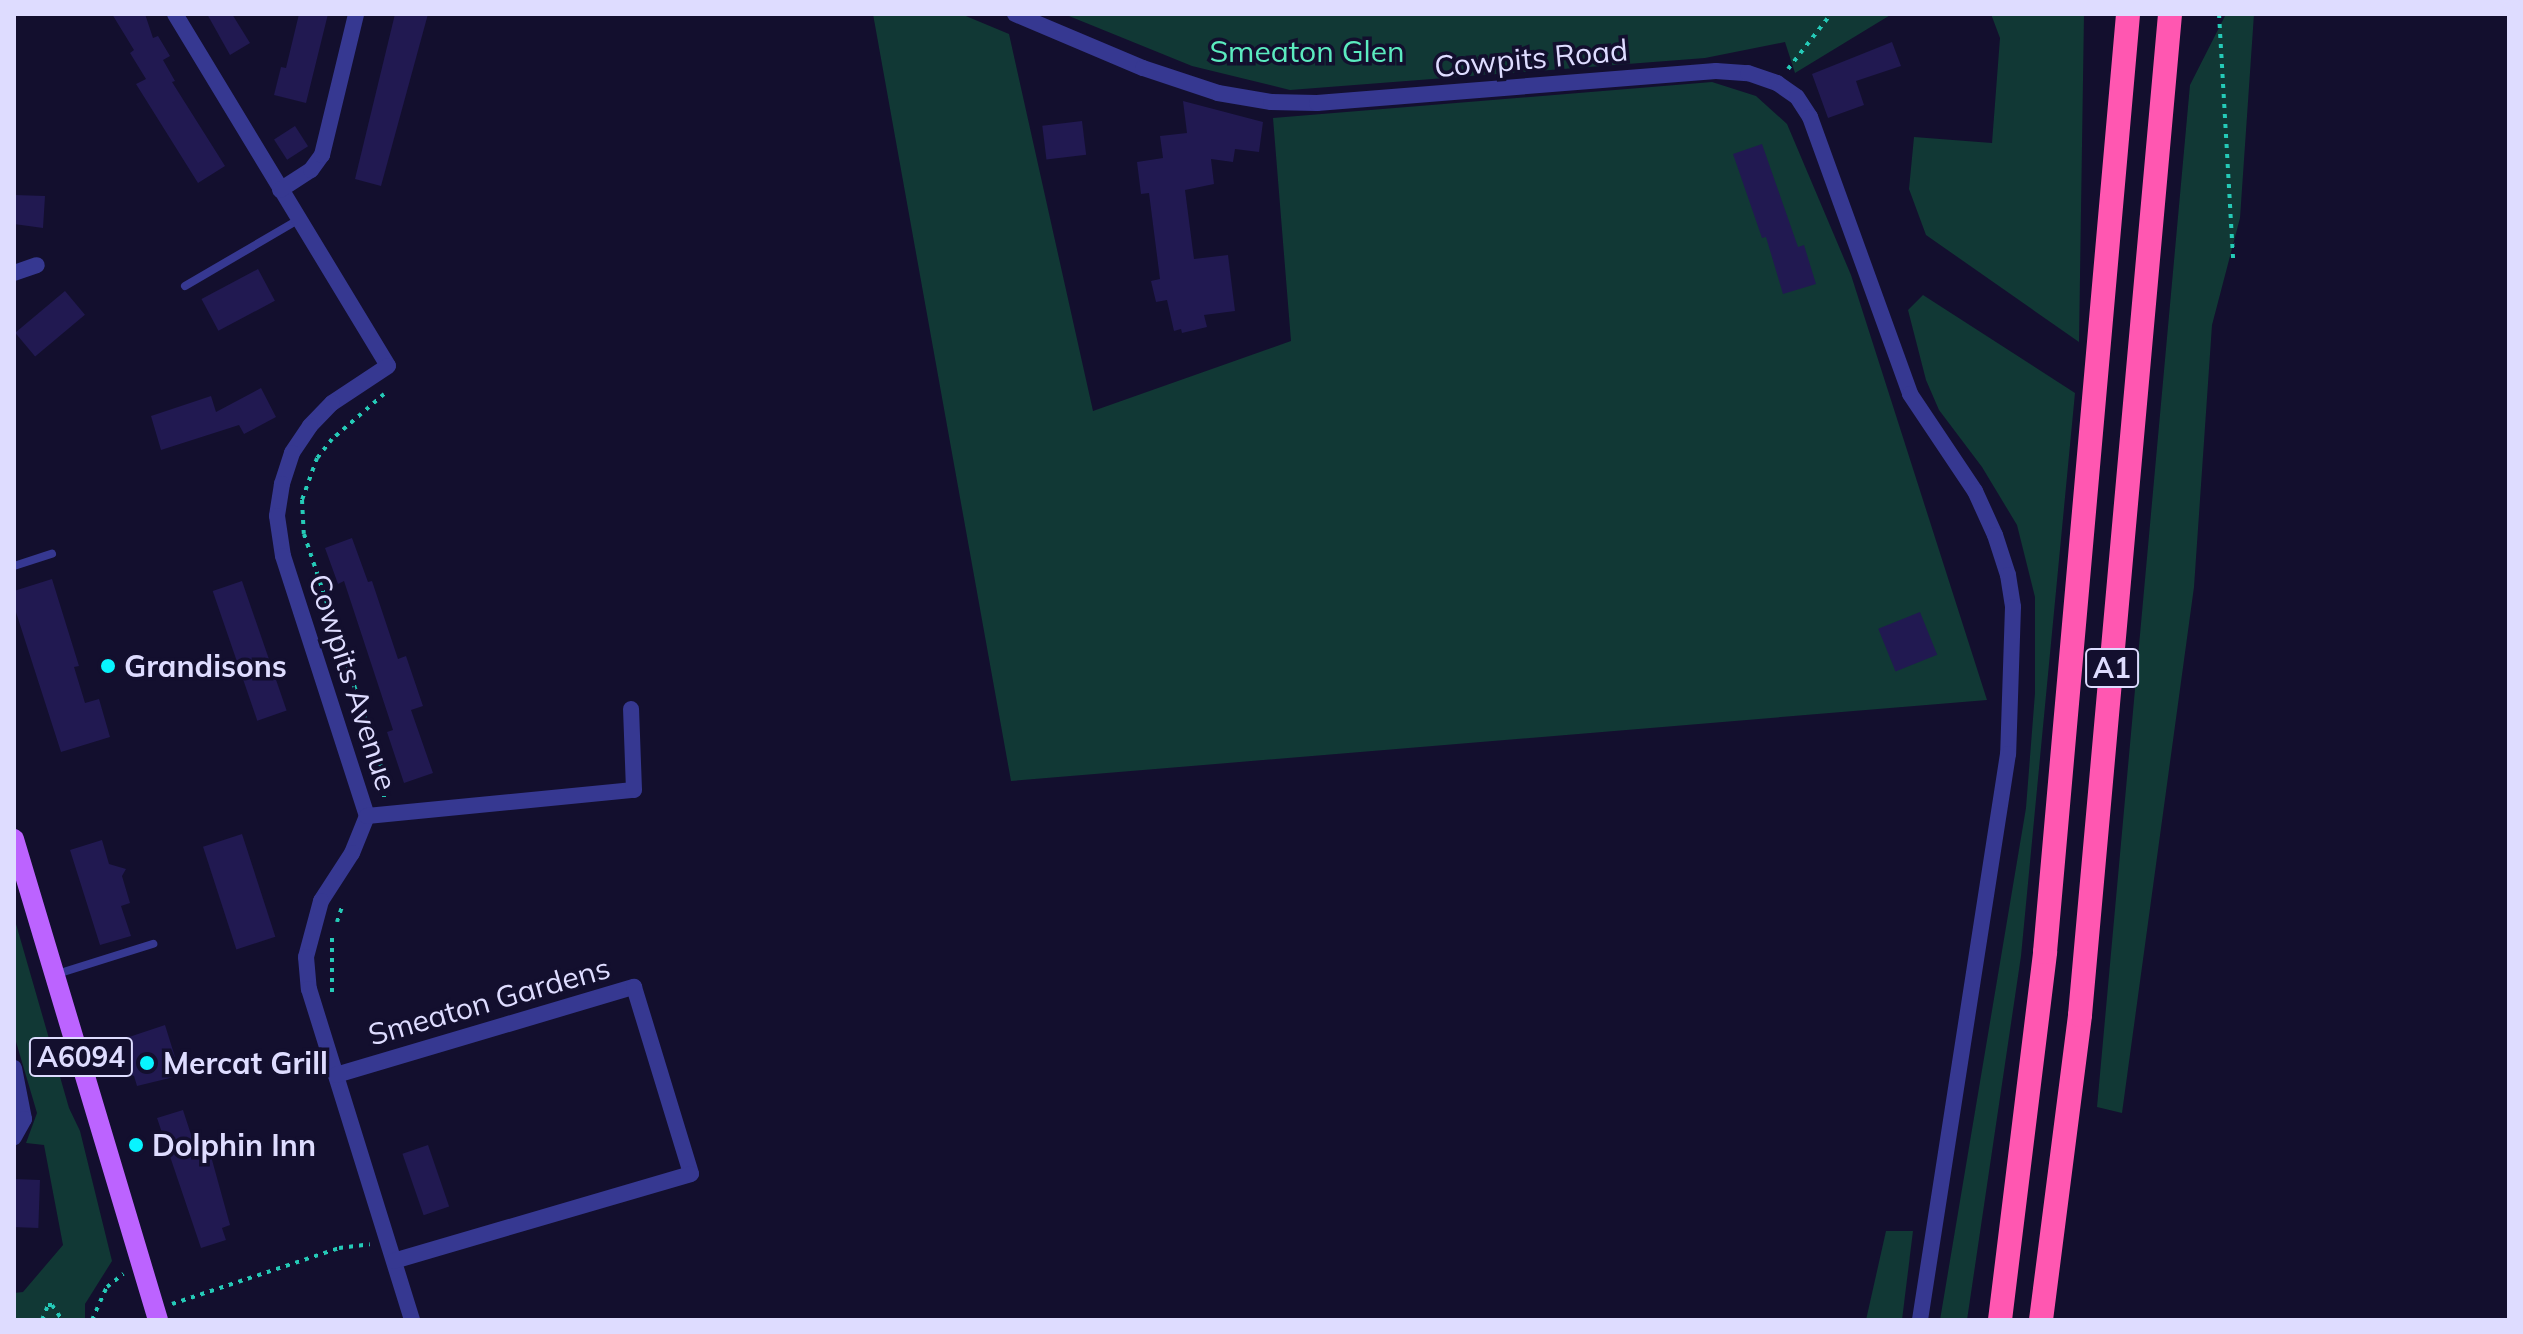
<!DOCTYPE html>
<html>
<head>
<meta charset="utf-8">
<style>
  body { margin:0 }
  #map { position:relative; width:2523px; height:1334px; overflow:hidden; background:#130f2e; font-family:Mulish,sans-serif }
  div>[style] { position:absolute }
  .green>* { inset:0; background:#113835 }
  .building>* { inset:0; background:#211951; transform-origin:0 0 }
  .path>* { height:4px; margin-top:-2px; transform-origin:0; background:repeating-linear-gradient(90deg,#25cab7 0 4px,transparent 0 10px) }
  .lane>* { height:8px; margin:-4px; padding:0 4px; transform-origin:4px; border-radius:4px; background:#363891 }
  .street>* { height:16px; margin:-8px; padding:0 8px; transform-origin:8px; border-radius:8px; background:#363891 }
  .primary>* { height:20px; margin:-10px; padding:0 10px; transform-origin:10px; border-radius:10px; background:#bc63ff }
  .highway>* { height:24px; margin:-12px; padding:0 12px; transform-origin:12px; border-radius:12px; background:#ff57b1 }
  .dots>* { width:22px; height:22px; translate:-50% -50%; box-sizing:border-box; border:4px solid #130f2e; border-radius:50% }
  span { translate:-50% -50%; white-space:nowrap; text-align:center; line-height:1.15; -webkit-text-stroke:7px #130f2e; paint-order:stroke }
  .shield-label span { padding:2px 6px; background:#130f2e; border:2px solid; border-radius:6px; -webkit-text-stroke-width:0 }
  .shield-label { font-size:28px; color:#dedcff; font-weight:700 }
  .park-label { font-size:30px; color:#5bebbf }
  .street-label { font-size:30px; color:#dedcff }
  .poi-label { font-size:30px; color:#dedcff; font-weight:700 }
  .left { translate:0 -50%; text-align:left }
  .frame { position:absolute; inset:0; border:16px solid #dedcff; pointer-events:none }
</style>
</head>
<body>
<div id="map">
  <div class="green">
    <div style="clip-path:polygon(873px 14px,961px 14px,1009px 34px,1093px 411px,1291px 341px,1273px 118px,1712px 82px,1756px 96px,1787px 124px,1851px 275px,1987px 700px,1011px 781px)"></div>
    <div style="clip-path:polygon(1064px 14px,1892px 14px,1795px 73px,1785px 42px,1705px 58px,1290px 90px,1192px 66px)"></div>
    <div style="clip-path:polygon(1991px 14px,2084px 14px,2079px 342px,1926px 235px,1909px 189px,1914px 137px,1992px 143px,2000px 38px)"></div>
    <div style="clip-path:polygon(2226px 14px,2254px 14px,2240px 218px,2212px 325px,2194px 587px,2122px 1113px,2097px 1107px,2190px 85px)"></div>
    <div style="clip-path:polygon(1923px 295px,2075px 393px,2021px 956px,1967px 1320px,1940px 1320px,2026px 808px,2035px 693px,2035px 597px,2017px 525px,1982px 467px,1939px 410px,1926px 380px,1908px 310px)"></div>
    <div style="clip-path:polygon(14px 917px,69px 1108px,80px 1131px,112px 1261px,85px 1304px,85px 1320px,14px 1320px,14px 1293px,23px 1292px,63px 1245px,44px 1145px,26px 1143px,37px 1113px,14px 1035px)"></div>
    <div style="clip-path:polygon(1886px 1231px,1913px 1231px,1902px 1320px,1866px 1320px)"></div>
  </div>
  <div class="building">
    <div style="clip-path:polygon(112px 14px,145px 14px,153px 38px,158px 36px,170px 56px,163px 60px,175px 81px,172px 82px,225px 166px,198px 183px,136px 84px,146px 79px,130px 53px,134px 50px)"></div>
    <div style="clip-path:polygon(207px 14px,232px 14px,250px 43px,230px 55px)"></div>
    <div style="clip-path:polygon(299px 14px,328px 14px,306px 103px,274px 95px,281px 67px,286px 68px)"></div>
    <div style="clip-path:polygon(395px 14px,428px 14px,381px 186px,355px 179px)"></div>
    <div style="clip-path:polygon(1892px 42px,1901px 66px,1856px 81px,1864px 105px,1828px 118px,1812px 74px)"></div>
    <div style="clip-path:polygon(1183px 101px,1263px 122px,1259px 152px,1235px 149px,1233px 162px,1211px 159px,1214px 184px,1185px 190px,1194px 259px,1228px 255px,1235px 311px,1204px 315px,1207px 327px,1182px 333px,1181px 329px,1174px 331px,1167px 300px,1156px 302px,1151px 281px,1160px 279px,1149px 193px,1141px 194px,1137px 162px,1163px 158px,1160px 136px,1187px 133px)"></div>
    <div style="left:1082px;top:121px;width:34px;height:40px;rotate:83deg"></div>
    <div style="left:295px;top:126px;width:24px;height:25px;rotate:57deg"></div>
    <div style="clip-path:polygon(1762px 144px,1798px 247px,1804px 245px,1816px 284px,1783px 294px,1766px 237px,1762px 238px,1733px 154px)"></div>
    <div style="clip-path:polygon(14px 195px,45px 196px,43px 228px,14px 224px)"></div>
    <div style="left:258px;top:269px;width:36px;height:64px;rotate:62deg"></div>
    <div style="left:65px;top:291px;width:31px;height:65px;rotate:50deg"></div>
    <div style="clip-path:polygon(261px 388px,276px 417px,244px 434px,239px 425px,161px 450px,151px 416px,211px 396px,216px 412px)"></div>
    <div style="clip-path:polygon(352px 538px,368px 582px,372px 581px,398px 659px,406px 656px,423px 706px,411px 710px,433px 773px,404px 783px,387px 732px,393px 730px,344px 581px,338px 584px,325px 548px)"></div>
    <div style="clip-path:polygon(52px 579px,79px 666px,74px 667px,85px 703px,99px 699px,110px 737px,61px 752px,14px 606px,14px 591px)"></div>
    <div style="left:242px;top:581px;width:137px;height:31px;rotate:71deg"></div>
    <div style="left:1920px;top:612px;width:46px;height:45px;rotate:68deg"></div>
    <div style="left:242px;top:834px;width:108px;height:41px;rotate:72deg"></div>
    <div style="clip-path:polygon(102px 840px,109px 864px,126px 869px,122px 876px,130px 903px,121px 906px,131px 936px,100px 945px,70px 850px)"></div>
    <div style="clip-path:polygon(165px 1025px,175px 1057px,168px 1059px,174px 1077px,137px 1086px,134px 1076px,125px 1072px,123px 1066px,127px 1056px,125px 1048px,129px 1047px,126px 1038px)"></div>
    <div style="clip-path:polygon(183px 1110px,197px 1153px,209px 1149px,230px 1225px,222px 1228px,226px 1240px,201px 1248px,157px 1118px)"></div>
    <div style="left:428px;top:1145px;width:65px;height:27px;rotate:71deg"></div>
    <div style="left:14px;top:1179px;width:26px;height:48px;rotate:2deg"></div>
  </div>
  <div class="path">
    <div style="left:2219px;top:14px;width:246px;rotate:86.7deg"></div>
    <div style="left:1788px;top:69px;width:70px;rotate:-52deg"></div>
    <div style="left:384px;top:394px;width:69px;rotate:139.1deg"></div>
    <div style="left:332px;top:439px;width:24px;rotate:128deg"></div>
    <div style="left:317px;top:458px;width:45px;rotate:109.7deg"></div>
    <div style="left:302px;top:500px;width:34px;rotate:87deg"></div>
    <div style="left:304px;top:534px;width:255px;rotate:71.7deg"></div>
    <div style="left:384px;top:776px;width:21px;rotate:90deg"></div>
    <div style="left:337px;top:922px;width:19px;rotate:-72deg"></div>
    <div style="left:332px;top:938px;width:55px;rotate:90deg"></div>
    <div style="left:172px;top:1304px;width:176px;rotate:-18.5deg"></div>
    <div style="left:339px;top:1248px;width:31px;rotate:-7deg"></div>
    <div style="left:42px;top:1320px;width:16px;rotate:-68deg"></div>
    <div style="left:48px;top:1305px;width:4px"></div>
    <div style="left:52px;top:1305px;width:18px;rotate:56deg"></div>
    <div style="left:92px;top:1320px;width:36px;rotate:-66deg"></div>
    <div style="left:107px;top:1287px;width:21px;rotate:-39deg"></div>
  </div>
  <div class="lane">
    <div style="left:185px;top:286px;width:131px;rotate:-30.3deg"></div>
    <div style="left:14px;top:566px;width:40px;rotate:-18deg"></div>
    <div style="left:57px;top:974px;width:101px;rotate:-17.4deg"></div>
  </div>
  <div class="street">
    <div style="left:175px;top:14px;width:411px;rotate:58.8deg"></div>
    <div style="left:388px;top:366px;width:67px;rotate:146.5deg"></div>
    <div style="left:332px;top:403px;width:32px;rotate:134deg"></div>
    <div style="left:310px;top:426px;width:32px;rotate:124deg"></div>
    <div style="left:292px;top:453px;width:33px;rotate:108deg"></div>
    <div style="left:282px;top:484px;width:32px;rotate:99deg"></div>
    <div style="left:277px;top:516px;width:40px;rotate:81.5deg"></div>
    <div style="left:283px;top:556px;width:273px;rotate:72.1deg"></div>
    <div style="left:367px;top:816px;width:40px;rotate:112deg"></div>
    <div style="left:352px;top:853px;width:57px;rotate:122.9deg"></div>
    <div style="left:321px;top:901px;width:58px;rotate:105deg"></div>
    <div style="left:306px;top:957px;width:32px;rotate:85deg"></div>
    <div style="left:309px;top:989px;width:347px;rotate:72.7deg"></div>
    <div style="left:1015px;top:14px;width:139px;rotate:22.9deg"></div>
    <div style="left:1143px;top:68px;width:79px;rotate:18.4deg"></div>
    <div style="left:1218px;top:93px;width:54px;rotate:9.6deg"></div>
    <div style="left:1271px;top:102px;width:46px;rotate:1.2deg"></div>
    <div style="left:1317px;top:103px;width:400px;rotate:-4.6deg"></div>
    <div style="left:1716px;top:71px;width:32px;rotate:4deg"></div>
    <div style="left:1748px;top:73px;width:31px;rotate:19deg"></div>
    <div style="left:1777px;top:83px;width:24px;rotate:35deg"></div>
    <div style="left:1797px;top:97px;width:24px;rotate:57deg"></div>
    <div style="left:1810px;top:117px;width:294px;rotate:70.1deg"></div>
    <div style="left:1910px;top:394px;width:117px;rotate:56.2deg"></div>
    <div style="left:1975px;top:491px;width:48px;rotate:65.6deg"></div>
    <div style="left:1995px;top:535px;width:42px;rotate:72deg"></div>
    <div style="left:2008px;top:575px;width:32px;rotate:81deg"></div>
    <div style="left:2013px;top:607px;width:147px;rotate:91.9deg"></div>
    <div style="left:2008px;top:754px;width:573px;rotate:98.84deg"></div>
    <div style="left:280px;top:190px;width:37px;rotate:-33deg"></div>
    <div style="left:311px;top:170px;width:19px;rotate:-54deg"></div>
    <div style="left:322px;top:155px;width:145px;rotate:-76.4deg"></div>
    <div style="left:14px;top:273px;width:24px;rotate:-19deg"></div>
    <div style="left:367px;top:816px;width:268px;rotate:-5.6deg"></div>
    <div style="left:634px;top:790px;width:81px;rotate:-92.1deg"></div>
    <div style="left:14px;top:1068px;width:52px;rotate:78.9deg"></div>
    <div style="left:24px;top:1119px;width:21px;rotate:119deg"></div>
    <div style="left:336px;top:1075px;width:311px;rotate:-16.5deg"></div>
    <div style="left:634px;top:987px;width:195px;rotate:73deg"></div>
    <div style="left:691px;top:1174px;width:309px;rotate:163.7deg"></div>
  </div>
  <div class="primary">
    <div style="left:14px;top:839px;width:502px;rotate:73.33deg"></div>
  </div>
  <div class="highway">
    <div style="left:2000px;top:1320px;width:371px;rotate:-83deg"></div>
    <div style="left:2045px;top:952px;width:942px;rotate:-84.94deg"></div>
    <div style="left:2041px;top:1320px;width:307px;rotate:-82.7deg"></div>
    <div style="left:2080px;top:1015px;width:1005px;rotate:-84.86deg"></div>
  </div>
  <div class="dots">
    <div style="left:108px;top:666px;background:#08f4ff"></div>
    <div style="left:147px;top:1063px;background:#08f4ff"></div>
    <div style="left:136px;top:1145px;background:#08f4ff"></div>
  </div>
  <div class="shield-label">
    <span style="left:2112px;top:668px">A1</span>
    <span style="left:81px;top:1057px">A6094</span>
  </div>
  <div class="park-label">
    <span style="left:1307px;top:51px">Smeaton Glen</span>
  </div>
  <div class="street-label">
    <span style="left:1531px;top:58px;rotate:-5deg">Cowpits Road</span>
    <span style="left:353px;top:682px;rotate:72deg">Cowpits Avenue</span>
    <span style="left:489px;top:1001px;rotate:-16deg">Smeaton Gardens</span>
  </div>
  <div class="poi-label">
    <span class="left" style="left:124px;top:666px">Grandisons</span>
    <span class="left" style="left:163px;top:1063px">Mercat Grill</span>
    <span class="left" style="left:152px;top:1145px">Dolphin Inn</span>
  </div>
  <div class="frame"></div>
</div>
</body>
</html>
